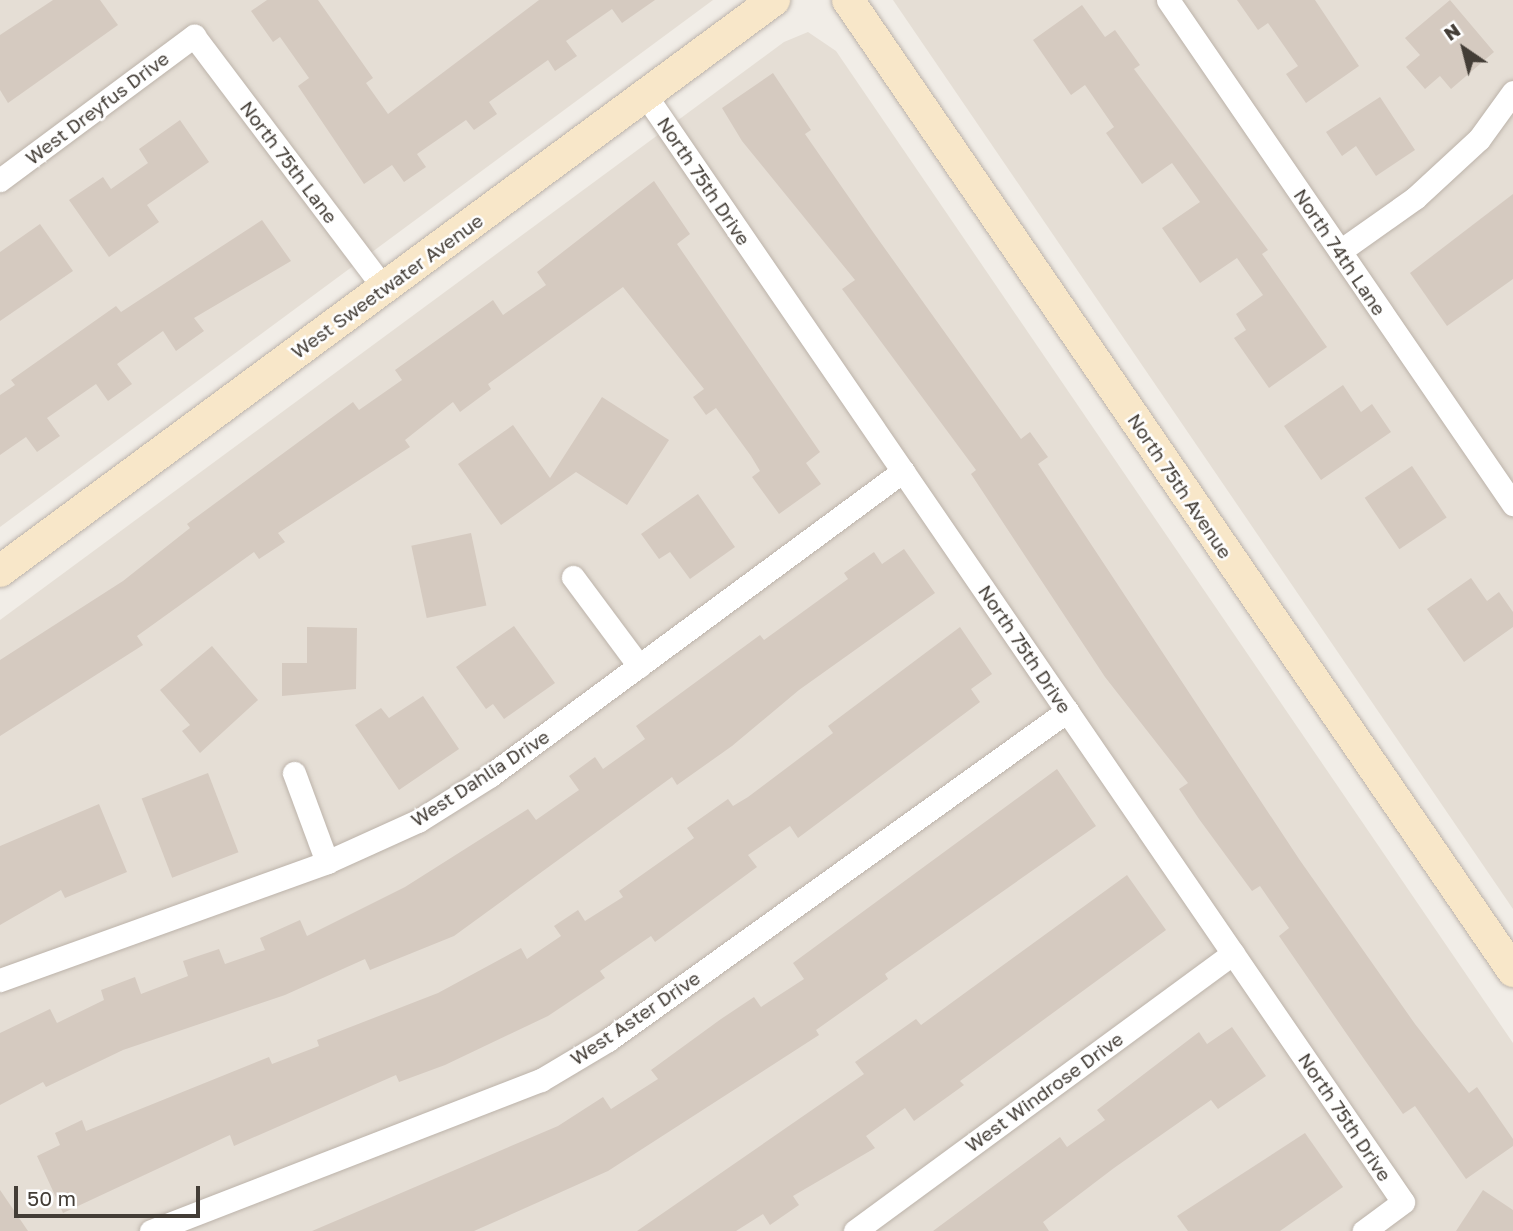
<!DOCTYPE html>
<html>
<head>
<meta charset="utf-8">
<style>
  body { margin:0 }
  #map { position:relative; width:1513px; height:1231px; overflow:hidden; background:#f1ede7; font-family:"Golos Text",sans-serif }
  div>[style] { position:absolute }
  .residential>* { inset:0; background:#e5ded5 }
  .building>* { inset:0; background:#d5cac0; transform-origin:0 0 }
  .roads { filter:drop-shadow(0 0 2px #bcb3aa) drop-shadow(0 0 2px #bcb3aa) }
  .street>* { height:23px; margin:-11.5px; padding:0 11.5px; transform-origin:11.5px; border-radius:11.5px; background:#fff }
  .secondary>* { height:32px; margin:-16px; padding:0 16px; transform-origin:16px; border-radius:16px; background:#f8e7c9 }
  span { translate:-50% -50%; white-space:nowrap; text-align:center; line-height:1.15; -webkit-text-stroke:5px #fff; paint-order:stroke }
  .street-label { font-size:19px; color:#433d36 }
  .north { position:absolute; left:1429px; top:14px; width:70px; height:70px; -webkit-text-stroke:5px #fff; paint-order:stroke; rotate:325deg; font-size:19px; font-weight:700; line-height:28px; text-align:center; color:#433d36 }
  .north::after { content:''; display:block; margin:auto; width:24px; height:32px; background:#433d36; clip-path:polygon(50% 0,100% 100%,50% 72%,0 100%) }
  .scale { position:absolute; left:14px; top:1186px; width:186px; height:32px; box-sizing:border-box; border:4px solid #433d36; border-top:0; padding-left:9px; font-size:21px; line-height:24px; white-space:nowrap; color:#433d36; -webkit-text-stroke:5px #fff; paint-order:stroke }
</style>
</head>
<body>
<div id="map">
  <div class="residential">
    <div style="clip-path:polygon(0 0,713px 0,0 527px)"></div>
    <div style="clip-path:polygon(893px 0,1513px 0,1513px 909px)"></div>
    <div style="clip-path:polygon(808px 32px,836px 51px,1513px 1043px,1513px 1231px,0 1231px,0 620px,784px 42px)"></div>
  </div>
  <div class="building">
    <div style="clip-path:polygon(53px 0,100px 0,118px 25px,8px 103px,0 90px,0 35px)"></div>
    <div style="clip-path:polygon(267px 0,318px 0,373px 78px,366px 83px,388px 114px,539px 0,655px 0,622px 23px,612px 9px,566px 41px,577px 56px,555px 71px,548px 60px,489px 102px,497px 114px,474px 130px,466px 120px,417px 154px,426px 167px,404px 182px,392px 165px,364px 184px,298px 86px,309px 78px,280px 37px,273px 42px,251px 11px)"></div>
    <div style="clip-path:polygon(1237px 0,1315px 0,1359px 66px,1306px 103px,1286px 74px,1298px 66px,1268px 23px,1258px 30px)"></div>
    <div style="clip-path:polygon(1450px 0,1494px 52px,1451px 89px,1440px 76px,1425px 89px,1406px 67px,1420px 55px,1405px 38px)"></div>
    <div style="clip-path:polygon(1082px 5px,1105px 37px,1115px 30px,1140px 65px,1134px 69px,1268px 250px,1262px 254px,1327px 347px,1269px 388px,1234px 338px,1246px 330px,1236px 314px,1263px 295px,1237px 258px,1200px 283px,1162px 228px,1200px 202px,1172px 163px,1142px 184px,1106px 133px,1114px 127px,1085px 85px,1071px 95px,1033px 40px)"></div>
    <div style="clip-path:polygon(773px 73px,811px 130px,805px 134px,873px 232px,1021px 439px,1030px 432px,1048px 457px,1038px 464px,1299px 859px,1415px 1024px,1469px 1093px,1477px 1087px,1513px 1139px,1513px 1146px,1466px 1179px,1415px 1106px,1403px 1114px,1364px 1059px,1279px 936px,1289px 928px,1260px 886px,1252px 891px,1199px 819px,1179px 789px,1188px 783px,1105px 677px,971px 474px,976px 470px,842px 289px,855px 280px,742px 141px,722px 108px)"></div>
    <div style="clip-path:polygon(1380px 97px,1415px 150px,1376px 176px,1356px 146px,1342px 156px,1326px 132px)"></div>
    <div style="clip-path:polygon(180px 120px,209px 162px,147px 205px,159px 222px,109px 257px,69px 200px,103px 177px,111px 189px,148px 163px,139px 149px)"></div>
    <div style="clip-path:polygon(654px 181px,690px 234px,677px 244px,820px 452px,806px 463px,821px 484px,779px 514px,752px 477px,760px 471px,751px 456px,716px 408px,706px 415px,693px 397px,704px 389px,623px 287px,488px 384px,491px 389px,460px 412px,453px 402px,405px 440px,410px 447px,278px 533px,285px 542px,259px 559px,254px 552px,137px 636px,143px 645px,0 736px,0 660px,123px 581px,190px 528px,187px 524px,353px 402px,359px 410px,402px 380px,395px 370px,493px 300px,503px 315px,546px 285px,537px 272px)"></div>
    <div style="clip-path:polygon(1513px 194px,1513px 279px,1447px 326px,1410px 273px)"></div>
    <div style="clip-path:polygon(262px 220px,291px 261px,194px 318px,204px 331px,176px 351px,163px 331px,117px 364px,132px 384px,108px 401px,96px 384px,47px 418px,60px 436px,37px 452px,26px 437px,0 455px,0 395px,15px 385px,11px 380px,116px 306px,121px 312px)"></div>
    <div style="clip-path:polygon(40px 224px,73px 271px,0 321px,0 252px)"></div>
    <div style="clip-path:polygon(1343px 385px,1361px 412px,1372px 404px,1391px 432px,1321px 480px,1284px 426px)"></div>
    <div style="clip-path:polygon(602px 397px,669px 440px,627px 505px,576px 472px,501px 525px,458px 464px,513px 425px,550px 478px)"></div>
    <div style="left:1412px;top:466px;width:62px;height:57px;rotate:56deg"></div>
    <div style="clip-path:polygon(698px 494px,735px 547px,690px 579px,670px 552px,659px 559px,641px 534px)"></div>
    <div style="left:471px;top:533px;width:74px;height:61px;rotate:78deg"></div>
    <div style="clip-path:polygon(904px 549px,935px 593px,799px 690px,732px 746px,677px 785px,672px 777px,454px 936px,370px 970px,365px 959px,285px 995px,123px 1050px,46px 1087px,43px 1082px,0 1105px,0 1033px,50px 1009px,57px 1023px,104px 1000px,101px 990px,135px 977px,141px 994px,188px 976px,183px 961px,219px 949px,225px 964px,265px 950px,260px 938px,300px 920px,307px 936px,405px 887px,528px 809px,536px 820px,579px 790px,569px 776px,595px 757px,603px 769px,645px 739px,636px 726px,760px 635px,764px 640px,848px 579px,844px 573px,874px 552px,882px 564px)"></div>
    <div style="clip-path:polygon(1471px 578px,1487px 601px,1499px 592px,1513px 612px,1513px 627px,1464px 662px,1427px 609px)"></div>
    <div style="clip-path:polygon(514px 626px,555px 683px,504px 719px,493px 704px,486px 709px,456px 667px)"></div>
    <div style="clip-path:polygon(307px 627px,357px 628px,356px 689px,282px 696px,282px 663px,307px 663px)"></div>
    <div style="clip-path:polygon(960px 627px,992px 674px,971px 689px,980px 702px,798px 838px,790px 826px,748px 855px,757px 867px,655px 942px,651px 936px,600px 971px,605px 978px,548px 1016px,445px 1065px,399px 1082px,396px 1075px,234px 1146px,230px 1135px,63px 1213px,37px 1156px,60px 1145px,55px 1133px,82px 1120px,86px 1131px,269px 1057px,272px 1064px,319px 1046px,317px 1040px,438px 993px,521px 948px,527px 959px,561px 936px,554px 926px,578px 910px,585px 921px,623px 897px,619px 891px,694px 838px,687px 828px,728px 799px,733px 806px,748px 797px,833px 733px,828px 726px)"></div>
    <div style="clip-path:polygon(212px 646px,258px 700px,200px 753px,182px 731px,190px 725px,160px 690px)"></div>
    <div style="clip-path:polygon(423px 696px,459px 749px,399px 790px,355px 725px,381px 708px,389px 718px)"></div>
    <div style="clip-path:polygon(1057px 769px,1096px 826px,885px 974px,888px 979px,816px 1030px,819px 1035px,608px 1171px,474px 1231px,312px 1231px,558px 1126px,603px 1097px,611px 1109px,658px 1079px,651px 1070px,721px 1019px,754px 997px,761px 1007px,804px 979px,793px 963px)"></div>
    <div style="left:208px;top:773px;width:85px;height:71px;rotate:69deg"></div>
    <div style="clip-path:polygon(99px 804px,127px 872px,65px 898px,61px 890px,0 925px,0 846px)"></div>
    <div style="clip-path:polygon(1127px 875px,1166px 930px,960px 1081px,964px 1085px,914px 1121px,905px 1108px,866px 1136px,875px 1148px,793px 1196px,799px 1205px,770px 1225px,763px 1214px,736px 1231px,637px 1231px,864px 1074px,855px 1062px,916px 1019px,921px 1025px)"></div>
    <div style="clip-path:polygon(1232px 1027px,1266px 1076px,1218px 1109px,1211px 1100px,1114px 1168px,1043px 1222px,1049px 1231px,933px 1231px,1060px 1137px,1067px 1147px,1105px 1120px,1097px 1110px,1199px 1032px,1207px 1044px)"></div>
    <div style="clip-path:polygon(1305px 1133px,1343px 1187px,1280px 1231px,1188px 1231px,1177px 1216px)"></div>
    <div style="clip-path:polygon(0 1190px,28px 1231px,0 1231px)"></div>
    <div style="clip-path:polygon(1483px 1190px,1513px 1210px,1513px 1231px,1456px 1231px)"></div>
  </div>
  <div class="roads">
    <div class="street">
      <div style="left:1168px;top:0;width:611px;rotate:55.61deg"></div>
      <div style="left:646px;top:96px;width:1340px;rotate:55.61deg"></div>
      <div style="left:1403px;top:1202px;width:49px;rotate:143.4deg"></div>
      <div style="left:0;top:180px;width:242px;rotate:-36.6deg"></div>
      <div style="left:194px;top:36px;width:316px;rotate:53deg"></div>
      <div style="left:1340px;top:251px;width:92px;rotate:-35.2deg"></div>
      <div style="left:1415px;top:198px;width:87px;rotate:-42.7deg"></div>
      <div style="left:1479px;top:139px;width:58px;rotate:-54.1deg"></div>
      <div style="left:573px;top:577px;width:111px;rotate:53.4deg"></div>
      <div style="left:294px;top:773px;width:95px;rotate:69.7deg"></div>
      <div style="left:0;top:980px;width:348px;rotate:-19.8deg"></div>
      <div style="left:327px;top:862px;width:100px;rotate:-24.3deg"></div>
      <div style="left:418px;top:821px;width:86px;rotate:-32.2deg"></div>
      <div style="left:491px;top:775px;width:512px;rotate:-36.42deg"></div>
      <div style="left:151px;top:1231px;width:418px;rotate:-21.2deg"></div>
      <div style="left:541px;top:1080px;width:78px;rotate:-30.8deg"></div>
      <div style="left:608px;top:1040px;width:565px;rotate:-35.63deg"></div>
      <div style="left:855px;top:1231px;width:469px;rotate:-36.3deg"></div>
    </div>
    <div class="secondary">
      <div style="left:848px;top:0;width:1177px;rotate:55.59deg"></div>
      <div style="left:0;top:571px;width:962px;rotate:-36.42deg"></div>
    </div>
  </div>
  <div class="street-label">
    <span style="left:97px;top:108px;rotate:-37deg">West Dreyfus Drive</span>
    <span style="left:289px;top:162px;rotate:53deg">North 75th Lane</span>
    <span style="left:704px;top:181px;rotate:56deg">North 75th Drive</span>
    <span style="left:1340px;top:252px;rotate:56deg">North 74th Lane</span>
    <span style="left:387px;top:286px;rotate:-36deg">West Sweetwater Avenue</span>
    <span style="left:1180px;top:486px;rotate:56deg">North 75th Avenue</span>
    <span style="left:1025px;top:649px;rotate:56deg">North 75th Drive</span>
    <span style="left:480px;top:778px;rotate:-33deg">West Dahlia Drive</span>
    <span style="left:635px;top:1018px;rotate:-34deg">West Aster Drive</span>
    <span style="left:1044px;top:1092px;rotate:-36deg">West Windrose Drive</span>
    <span style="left:1345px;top:1117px;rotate:56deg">North 75th Drive</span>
  </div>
  <div class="north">N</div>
  <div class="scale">50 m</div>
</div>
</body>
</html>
